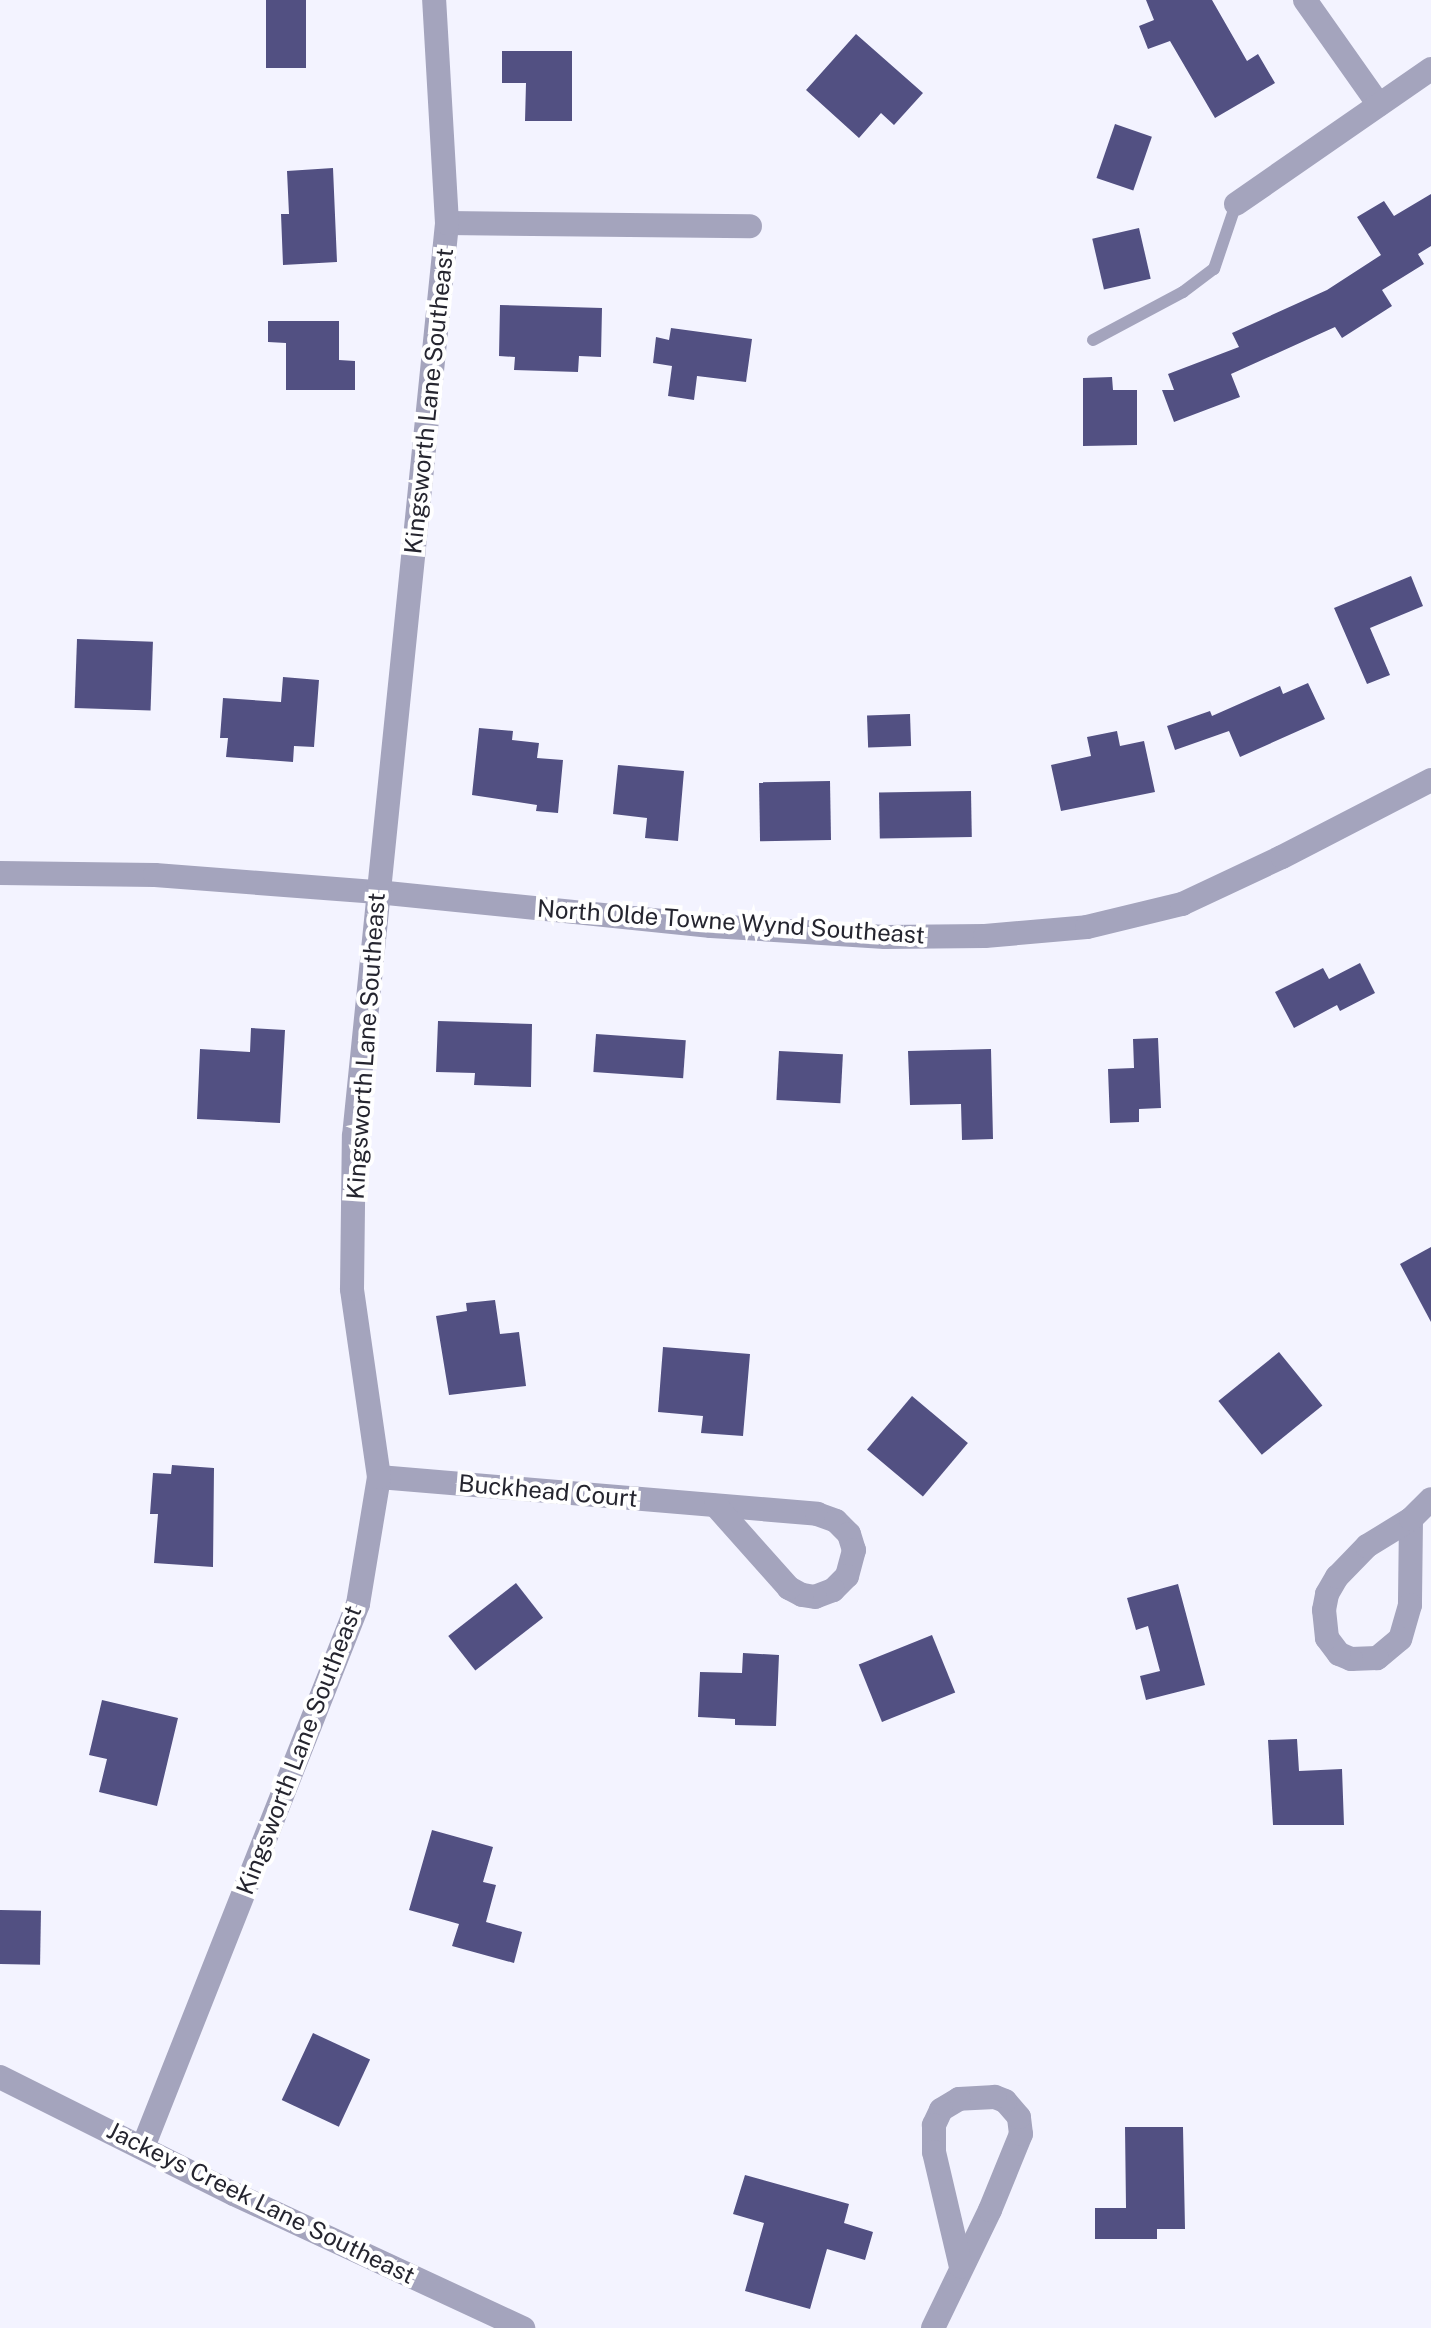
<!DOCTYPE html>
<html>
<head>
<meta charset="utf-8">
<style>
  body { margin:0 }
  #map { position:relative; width:1431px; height:2328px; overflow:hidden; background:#f3f3ff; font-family:"Public Sans",sans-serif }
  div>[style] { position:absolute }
  .building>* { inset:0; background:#525082; transform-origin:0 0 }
  .lane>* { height:12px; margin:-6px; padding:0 6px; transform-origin:6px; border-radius:6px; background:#a4a4bd }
  .street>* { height:24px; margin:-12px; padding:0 12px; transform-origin:12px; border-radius:12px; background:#a4a4bd }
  span { translate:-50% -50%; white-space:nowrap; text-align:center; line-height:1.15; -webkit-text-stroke:8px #fff; paint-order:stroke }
  .street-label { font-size:24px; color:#25252f }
</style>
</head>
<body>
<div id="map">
  <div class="building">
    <div style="left:266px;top:0;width:40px;height:68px"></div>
    <div style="clip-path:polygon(1146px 0,1212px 0,1247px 61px,1258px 54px,1275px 83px,1215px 118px,1170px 41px,1148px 49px,1139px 26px,1154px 20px)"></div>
    <div style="clip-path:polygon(856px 34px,923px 93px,894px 125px,881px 113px,859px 138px,806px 90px)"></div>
    <div style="clip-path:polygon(502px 51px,572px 51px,572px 121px,525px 121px,526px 83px,502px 83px)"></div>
    <div style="left:1115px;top:124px;width:39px;height:57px;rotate:19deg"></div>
    <div style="clip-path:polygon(333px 168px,337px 262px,283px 265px,281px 214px,289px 214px,287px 171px)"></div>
    <div style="clip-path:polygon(1431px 194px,1431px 246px,1418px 254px,1424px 264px,1382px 290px,1392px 306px,1342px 338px,1335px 327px,1231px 374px,1240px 397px,1174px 422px,1162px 390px,1174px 390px,1168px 374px,1239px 347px,1232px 333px,1327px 290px,1381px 255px,1357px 217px,1384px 201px,1394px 216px)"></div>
    <div style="left:1139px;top:228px;width:52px;height:48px;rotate:77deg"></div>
    <div style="clip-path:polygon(500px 305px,602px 308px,601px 357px,579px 356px,578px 372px,514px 370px,515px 357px,499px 356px)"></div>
    <div style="clip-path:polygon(268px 321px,339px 321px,339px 360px,355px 361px,355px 390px,286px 390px,286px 343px,268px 342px)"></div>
    <div style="clip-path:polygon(671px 328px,752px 339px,746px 382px,697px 376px,694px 400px,668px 396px,672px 366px,653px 363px,656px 337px,669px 340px)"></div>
    <div style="clip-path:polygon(1112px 377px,1113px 390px,1137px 390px,1137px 445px,1083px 446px,1083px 378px)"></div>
    <div style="clip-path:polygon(1411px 576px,1423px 606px,1370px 628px,1390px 675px,1367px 684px,1334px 608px)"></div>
    <div style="left:77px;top:639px;width:76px;height:69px;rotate:2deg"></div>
    <div style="clip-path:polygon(283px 677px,319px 680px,314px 747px,294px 746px,293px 762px,226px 757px,228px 738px,220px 738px,223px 698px,281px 702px)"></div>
    <div style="clip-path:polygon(1308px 683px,1325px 719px,1240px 757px,1229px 731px,1175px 750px,1167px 726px,1210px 711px,1212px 716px,1280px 686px,1283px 694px)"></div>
    <div style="left:910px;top:714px;width:32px;height:43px;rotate:88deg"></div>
    <div style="clip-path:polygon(479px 728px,513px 731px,512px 740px,539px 743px,537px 758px,563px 760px,558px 813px,536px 811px,537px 805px,472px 795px)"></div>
    <div style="clip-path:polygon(1117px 731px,1120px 746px,1144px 741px,1155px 792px,1061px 811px,1051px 765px,1091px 756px,1087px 737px)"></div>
    <div style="clip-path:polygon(618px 765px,684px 771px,678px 841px,645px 838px,647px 818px,613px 814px)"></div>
    <div style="left:830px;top:781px;width:59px;height:71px;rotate:89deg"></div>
    <div style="left:971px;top:791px;width:46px;height:92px;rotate:89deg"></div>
    <div style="clip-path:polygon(1360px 963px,1375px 993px,1340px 1011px,1337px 1005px,1294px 1028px,1275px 992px,1323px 968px,1329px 979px)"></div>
    <div style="clip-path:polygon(438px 1021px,532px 1024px,531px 1087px,474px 1085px,475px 1073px,436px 1072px)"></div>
    <div style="clip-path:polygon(251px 1028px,285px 1030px,280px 1123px,197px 1119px,200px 1049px,250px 1052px)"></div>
    <div style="left:596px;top:1034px;width:90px;height:38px;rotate:4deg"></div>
    <div style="clip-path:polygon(1158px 1038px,1161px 1108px,1139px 1109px,1139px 1122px,1110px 1123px,1108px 1069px,1134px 1068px,1133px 1039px)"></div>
    <div style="clip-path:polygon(991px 1049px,993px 1139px,962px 1140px,961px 1104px,910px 1105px,908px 1051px)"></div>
    <div style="left:779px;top:1051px;width:64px;height:49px;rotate:3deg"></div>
    <div style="clip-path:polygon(1431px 1247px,1431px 1322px,1400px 1264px)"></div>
    <div style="clip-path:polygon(495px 1300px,500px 1334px,519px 1332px,526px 1386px,449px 1395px,436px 1316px,467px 1311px,466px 1303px)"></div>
    <div style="clip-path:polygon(663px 1347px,750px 1354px,743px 1436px,701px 1433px,703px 1416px,658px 1412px)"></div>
    <div style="left:1279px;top:1352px;width:69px;height:78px;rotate:51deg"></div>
    <div style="left:912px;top:1396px;width:73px;height:70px;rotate:40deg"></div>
    <div style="clip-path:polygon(172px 1465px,214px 1468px,213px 1567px,154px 1563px,158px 1514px,150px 1514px,153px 1473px,171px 1474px)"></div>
    <div style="left:516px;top:1583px;width:44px;height:86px;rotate:52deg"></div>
    <div style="clip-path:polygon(1178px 1584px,1205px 1685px,1146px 1700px,1140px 1676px,1160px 1671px,1148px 1626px,1136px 1630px,1127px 1598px)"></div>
    <div style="left:932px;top:1635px;width:62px;height:79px;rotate:68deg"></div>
    <div style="clip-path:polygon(743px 1653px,779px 1655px,776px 1726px,735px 1725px,735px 1719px,698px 1717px,700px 1672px,742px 1673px)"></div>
    <div style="clip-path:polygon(102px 1700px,178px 1718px,157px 1806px,99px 1792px,107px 1759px,89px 1755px)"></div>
    <div style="clip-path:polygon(1297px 1739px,1299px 1771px,1342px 1769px,1344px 1825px,1273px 1825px,1268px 1740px)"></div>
    <div style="clip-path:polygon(432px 1830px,493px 1847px,483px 1882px,496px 1885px,486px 1922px,522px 1932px,514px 1963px,452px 1946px,459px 1924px,409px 1910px)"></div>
    <div style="left:0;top:1910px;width:41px;height:54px;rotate:1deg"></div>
    <div style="left:313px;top:2033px;width:63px;height:74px;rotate:25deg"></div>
    <div style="clip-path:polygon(1125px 2127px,1183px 2127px,1185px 2229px,1157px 2229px,1157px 2239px,1095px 2239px,1095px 2208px,1126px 2208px)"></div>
    <div style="clip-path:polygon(745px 2175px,849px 2204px,844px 2223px,873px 2232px,865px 2260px,827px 2249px,810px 2309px,745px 2291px,764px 2223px,733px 2214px)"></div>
  </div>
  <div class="lane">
    <div style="left:1093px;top:340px;width:102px;rotate:-28.1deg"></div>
    <div style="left:1183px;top:292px;width:39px;rotate:-37deg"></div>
    <div style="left:1214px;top:269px;width:69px;rotate:-71.3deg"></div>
  </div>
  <div class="street">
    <div style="left:1305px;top:0;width:128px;rotate:54.8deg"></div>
    <div style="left:1236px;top:204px;width:237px;rotate:-34.7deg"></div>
    <div style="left:447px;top:223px;width:303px;rotate:0.6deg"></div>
    <div style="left:0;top:873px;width:155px;rotate:0.7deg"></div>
    <div style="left:155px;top:875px;width:223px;rotate:4.4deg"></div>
    <div style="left:377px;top:892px;width:336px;rotate:5.8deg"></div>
    <div style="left:711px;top:926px;width:174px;rotate:3.6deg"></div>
    <div style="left:885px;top:937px;width:100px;rotate:-0.6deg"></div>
    <div style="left:985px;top:936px;width:102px;rotate:-5deg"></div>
    <div style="left:1087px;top:927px;width:98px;rotate:-13.6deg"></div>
    <div style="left:1182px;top:904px;width:110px;rotate:-25.2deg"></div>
    <div style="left:1282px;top:857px;width:168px;rotate:-27.3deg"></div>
    <div style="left:379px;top:1477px;width:440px;rotate:4.8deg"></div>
    <div style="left:817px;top:1514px;width:20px;rotate:20deg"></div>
    <div style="left:836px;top:1521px;width:18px;rotate:45deg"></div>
    <div style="left:849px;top:1534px;width:17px;rotate:73deg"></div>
    <div style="left:854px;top:1550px;width:27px;rotate:105deg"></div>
    <div style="left:847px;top:1576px;width:20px;rotate:135deg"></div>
    <div style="left:833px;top:1590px;width:19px;rotate:159deg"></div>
    <div style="left:815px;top:1597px;width:13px;rotate:-171deg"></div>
    <div style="left:802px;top:1595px;width:15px;rotate:-152deg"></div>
    <div style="left:789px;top:1588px;width:110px;rotate:-131.7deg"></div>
    <div style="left:1411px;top:1519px;width:86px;rotate:90.7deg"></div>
    <div style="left:1410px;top:1605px;width:35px;rotate:106deg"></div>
    <div style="left:1400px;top:1639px;width:30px;rotate:140deg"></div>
    <div style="left:1377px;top:1658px;width:26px;rotate:178deg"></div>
    <div style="left:1351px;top:1659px;width:13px;rotate:-157deg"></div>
    <div style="left:1339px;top:1654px;width:20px;rotate:-127deg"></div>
    <div style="left:1327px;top:1638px;width:28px;rotate:-96deg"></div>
    <div style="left:1324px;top:1610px;width:16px;rotate:-79deg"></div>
    <div style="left:1327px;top:1594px;width:20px;rotate:-60deg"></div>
    <div style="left:1337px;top:1577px;width:43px;rotate:-45.9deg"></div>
    <div style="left:1367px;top:1546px;width:52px;rotate:-31.5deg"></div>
    <div style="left:1411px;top:1519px;width:28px;rotate:-45deg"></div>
    <div style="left:0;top:2077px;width:262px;rotate:26.6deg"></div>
    <div style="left:234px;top:2194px;width:319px;rotate:24.9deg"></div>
    <div style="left:143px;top:2147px;width:584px;rotate:-68.4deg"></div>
    <div style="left:358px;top:1604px;width:129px;rotate:-80.6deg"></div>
    <div style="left:379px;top:1477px;width:190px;rotate:-98.2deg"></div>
    <div style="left:352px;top:1289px;width:153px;rotate:-89.3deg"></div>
    <div style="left:354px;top:1136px;width:918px;rotate:-84.18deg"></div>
    <div style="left:447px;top:223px;width:223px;rotate:-93.3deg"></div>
    <div style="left:933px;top:2328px;width:131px;rotate:-64.2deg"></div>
    <div style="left:990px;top:2210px;width:82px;rotate:-67.8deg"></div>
    <div style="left:1021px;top:2134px;width:17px;rotate:-97deg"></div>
    <div style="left:1019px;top:2117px;width:21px;rotate:-131deg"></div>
    <div style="left:1005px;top:2101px;width:11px;rotate:-158deg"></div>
    <div style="left:995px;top:2097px;width:36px;rotate:177deg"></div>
    <div style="left:959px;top:2099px;width:21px;rotate:149deg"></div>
    <div style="left:941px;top:2110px;width:17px;rotate:115deg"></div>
    <div style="left:934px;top:2125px;width:27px;rotate:90deg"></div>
    <div style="left:934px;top:2152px;width:118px;rotate:76.8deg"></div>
  </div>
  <div class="street-label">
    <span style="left:429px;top:401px;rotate:-84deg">Kingsworth Lane Southeast</span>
    <span style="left:731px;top:922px;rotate:4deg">North Olde Towne Wynd Southeast</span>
    <span style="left:366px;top:1046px;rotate:-86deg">Kingsworth Lane Southeast</span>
    <span style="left:548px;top:1491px;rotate:5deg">Buckhead Court</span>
    <span style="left:299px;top:1750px;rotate:-69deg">Kingsworth Lane Southeast</span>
    <span style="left:261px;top:2203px;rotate:26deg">Jackeys Creek Lane Southeast</span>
  </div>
</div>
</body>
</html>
